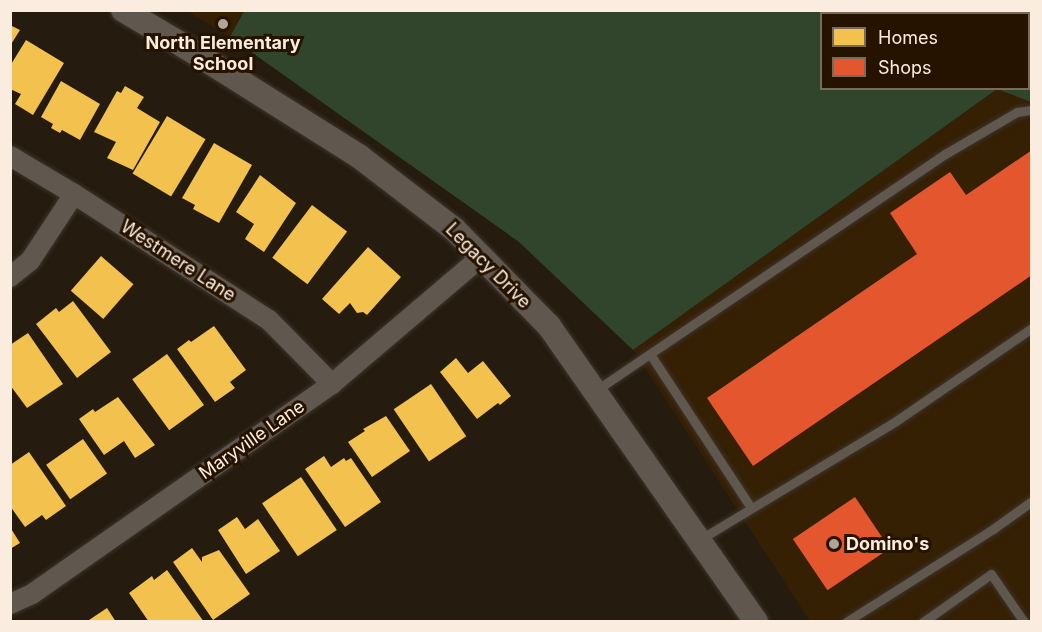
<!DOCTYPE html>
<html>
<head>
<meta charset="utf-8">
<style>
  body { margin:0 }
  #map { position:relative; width:1042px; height:632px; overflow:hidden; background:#251b0e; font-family:Inter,sans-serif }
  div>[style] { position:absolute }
  .built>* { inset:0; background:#352004 }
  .green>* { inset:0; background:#30452c }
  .homes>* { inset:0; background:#f2c14e; transform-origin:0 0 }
  .shops>* { inset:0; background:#e4572e; transform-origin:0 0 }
  .roads { filter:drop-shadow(0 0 2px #3d342c) drop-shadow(0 0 2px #3d342c) }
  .service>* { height:9px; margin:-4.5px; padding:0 4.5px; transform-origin:4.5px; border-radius:4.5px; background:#60574e }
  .minor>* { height:20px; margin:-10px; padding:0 10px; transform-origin:10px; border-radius:10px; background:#60574e }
  .tertiary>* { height:24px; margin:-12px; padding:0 12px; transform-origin:12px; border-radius:12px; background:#60574e }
  .dots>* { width:16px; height:16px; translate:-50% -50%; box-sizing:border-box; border:3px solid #251300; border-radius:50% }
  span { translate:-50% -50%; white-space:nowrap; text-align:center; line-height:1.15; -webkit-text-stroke:6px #251300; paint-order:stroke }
  .poi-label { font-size:18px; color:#faeddf; font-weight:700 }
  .left { translate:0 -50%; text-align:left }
  .street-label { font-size:18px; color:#faeddf }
  .frame { position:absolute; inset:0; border:12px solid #faeddf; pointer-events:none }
  .legend { position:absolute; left:820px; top:12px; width:210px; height:78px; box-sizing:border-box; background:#251300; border:2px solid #7a6a59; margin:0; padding:8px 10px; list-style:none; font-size:18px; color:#faeddf }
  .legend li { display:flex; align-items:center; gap:12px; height:30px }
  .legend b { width:30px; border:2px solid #7a6a59 }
</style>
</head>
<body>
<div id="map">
  <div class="built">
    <div style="clip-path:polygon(187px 11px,244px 11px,230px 37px)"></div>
    <div style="clip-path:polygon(997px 89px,1031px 102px,1031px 621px,810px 621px,633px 350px)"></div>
  </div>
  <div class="green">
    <div style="clip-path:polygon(evenodd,244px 11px,1031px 11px,1031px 102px,997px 89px,633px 350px,519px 242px,230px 37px,244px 11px,822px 14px,1028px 14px,1028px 88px,822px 88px,822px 14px)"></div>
  </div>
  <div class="homes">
    <div style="clip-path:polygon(10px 25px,20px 30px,10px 46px)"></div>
    <div style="clip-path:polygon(26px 40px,64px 63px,33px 115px,15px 104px,21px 94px,10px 89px,10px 66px)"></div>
    <div style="clip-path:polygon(61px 81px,100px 104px,80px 140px,62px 130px,60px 133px,51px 128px,53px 124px,41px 117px)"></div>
    <div style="clip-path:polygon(125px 86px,144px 97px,137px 108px,160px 122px,133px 170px,107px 158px,116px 142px,94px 132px,117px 91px,121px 93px)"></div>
    <div style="left:167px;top:116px;width:45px;height:67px;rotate:31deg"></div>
    <div style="clip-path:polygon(214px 143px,252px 165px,219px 223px,193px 209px,195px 205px,182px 198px)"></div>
    <div style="clip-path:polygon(260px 175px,296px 203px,264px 252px,245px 239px,254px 224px,236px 212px)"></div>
    <div style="left:312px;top:205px;width:44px;height:66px;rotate:37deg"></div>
    <div style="clip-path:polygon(368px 247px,401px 277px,367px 315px,363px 312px,357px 313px,350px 303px,339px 314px,322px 299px)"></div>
    <div style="left:101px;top:256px;width:43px;height:46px;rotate:41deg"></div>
    <div style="clip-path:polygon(73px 301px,111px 352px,77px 378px,36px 324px,56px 308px,59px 312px)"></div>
    <div style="clip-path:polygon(214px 326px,246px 370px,230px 382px,235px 388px,215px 402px,177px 349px,189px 340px,191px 342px)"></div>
    <div style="clip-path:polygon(28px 333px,63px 384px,27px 408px,10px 385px,10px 345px)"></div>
    <div style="left:167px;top:354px;width:63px;height:43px;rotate:54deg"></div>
    <div style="clip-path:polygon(456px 358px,468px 373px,483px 361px,511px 396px,500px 405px,498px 403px,477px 419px,440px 372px)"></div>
    <div style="left:431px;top:384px;width:63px;height:45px;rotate:56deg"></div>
    <div style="clip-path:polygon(118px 397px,155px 445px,135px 458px,124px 441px,104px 455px,79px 419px,93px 409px,95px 412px)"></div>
    <div style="clip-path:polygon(386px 416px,410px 451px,372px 477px,348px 442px,365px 431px,363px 429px)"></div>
    <div style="left:83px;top:439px;width:42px;height:45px;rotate:55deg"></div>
    <div style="clip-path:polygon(29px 452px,66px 506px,46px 520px,42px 515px,25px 527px,10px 506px,10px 465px)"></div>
    <div style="clip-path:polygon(324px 456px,331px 467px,344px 458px,346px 461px,351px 458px,381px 502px,345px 527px,305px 469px)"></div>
    <div style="left:301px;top:477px;width:64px;height:47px;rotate:56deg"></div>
    <div style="clip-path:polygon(237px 517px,245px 529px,258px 519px,280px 551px,246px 574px,218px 530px)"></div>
    <div style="clip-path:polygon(10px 527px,20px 543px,10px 549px)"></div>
    <div style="clip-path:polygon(192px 548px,202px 562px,202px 557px,219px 550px,250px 594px,213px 620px,173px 562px)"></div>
    <div style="clip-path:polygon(167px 570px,204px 622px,149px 622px,129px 593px,152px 576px,154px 580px)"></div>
    <div style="clip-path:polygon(107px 608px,116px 622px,86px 622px)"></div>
  </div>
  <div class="shops">
    <div style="clip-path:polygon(1032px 150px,1032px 275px,753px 466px,707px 398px,917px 254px,890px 213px,950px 172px,966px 195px)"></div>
    <div style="left:855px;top:497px;width:62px;height:75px;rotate:56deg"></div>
  </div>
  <div class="roads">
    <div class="service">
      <div style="left:650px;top:354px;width:184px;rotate:56.7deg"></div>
      <div style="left:595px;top:391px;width:423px;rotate:-34.1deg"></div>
      <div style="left:945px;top:154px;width:83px;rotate:-30.3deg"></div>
      <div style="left:1017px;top:112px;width:15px;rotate:-8deg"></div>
      <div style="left:699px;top:540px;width:230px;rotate:-31.1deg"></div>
      <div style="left:896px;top:421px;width:165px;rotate:-34.4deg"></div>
      <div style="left:846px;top:622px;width:174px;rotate:-32.3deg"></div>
      <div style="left:993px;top:529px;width:48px;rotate:-35.7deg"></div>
      <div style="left:923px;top:622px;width:83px;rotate:-35.2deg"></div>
      <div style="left:991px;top:574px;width:58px;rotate:55.5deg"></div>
    </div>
    <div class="minor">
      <div style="left:10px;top:156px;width:74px;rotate:30.7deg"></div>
      <div style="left:74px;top:194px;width:232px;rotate:32.9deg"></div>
      <div style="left:269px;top:320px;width:90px;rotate:45.5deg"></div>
      <div style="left:10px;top:277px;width:26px;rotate:-39deg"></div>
      <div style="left:30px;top:261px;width:80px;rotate:-56.7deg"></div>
      <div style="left:10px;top:604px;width:24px;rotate:-24deg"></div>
      <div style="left:32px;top:594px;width:366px;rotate:-35deg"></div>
      <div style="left:332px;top:384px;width:196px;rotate:-40.4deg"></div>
    </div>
    <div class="tertiary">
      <div style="left:123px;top:10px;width:71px;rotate:30.5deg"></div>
      <div style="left:184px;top:46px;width:208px;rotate:32.2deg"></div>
      <div style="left:360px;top:157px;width:118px;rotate:37.5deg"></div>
      <div style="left:454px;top:229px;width:136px;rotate:45.6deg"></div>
      <div style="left:549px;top:326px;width:361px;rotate:55deg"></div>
    </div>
  </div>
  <div class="dots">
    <div style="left:223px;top:24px;background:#afa496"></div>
    <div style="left:834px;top:544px;background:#afa496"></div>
  </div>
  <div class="poi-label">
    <span style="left:223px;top:54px">North Elementary<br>School</span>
    <span class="left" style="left:846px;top:544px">Domino's</span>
  </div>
  <div class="street-label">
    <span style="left:178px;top:261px;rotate:33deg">Westmere Lane</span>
    <span style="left:488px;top:266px;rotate:45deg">Legacy Drive</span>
    <span style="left:252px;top:440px;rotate:-35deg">Maryville Lane</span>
  </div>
  <div class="frame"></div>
  <ul class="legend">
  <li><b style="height:16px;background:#f2c14e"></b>Homes</li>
  <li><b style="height:16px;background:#e4572e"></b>Shops</li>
  </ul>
</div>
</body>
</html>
